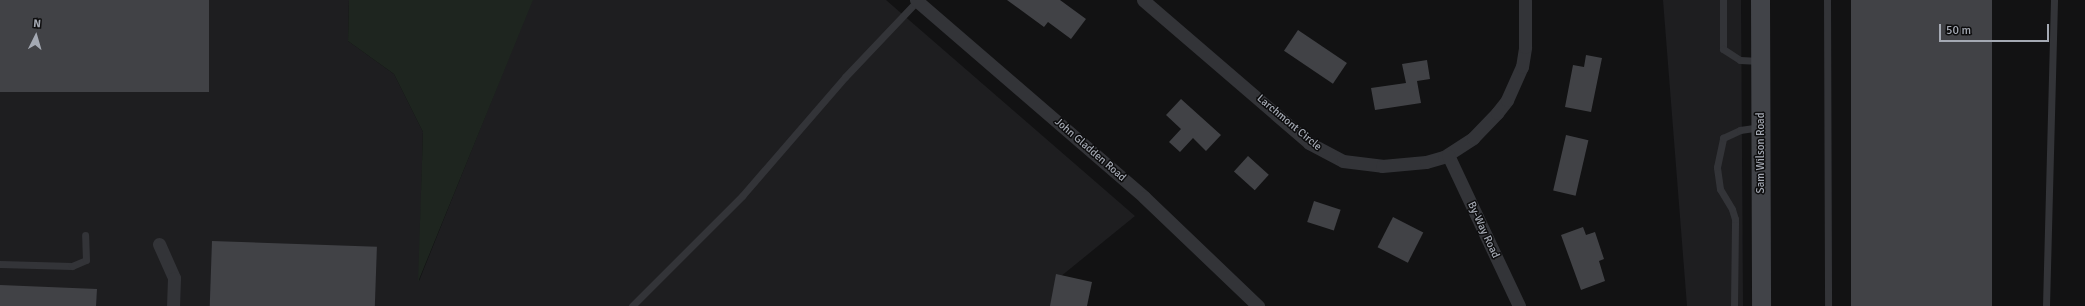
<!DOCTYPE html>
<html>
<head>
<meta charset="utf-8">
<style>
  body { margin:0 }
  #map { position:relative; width:2085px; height:306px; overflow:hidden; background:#121213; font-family:Signika,sans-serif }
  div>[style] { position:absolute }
  .built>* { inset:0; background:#1e1e20 }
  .green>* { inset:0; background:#1e251f }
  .building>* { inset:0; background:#414246; transform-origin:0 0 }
  .lane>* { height:7px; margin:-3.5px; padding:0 3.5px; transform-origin:3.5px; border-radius:3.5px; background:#333438 }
  .street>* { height:13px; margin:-6.5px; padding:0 6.5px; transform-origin:6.5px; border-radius:6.5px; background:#333438 }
  .secondary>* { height:19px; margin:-9.5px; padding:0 9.5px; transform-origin:9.5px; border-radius:9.5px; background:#414348 }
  span { translate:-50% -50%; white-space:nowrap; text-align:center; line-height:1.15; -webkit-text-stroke:3px #0d0d0e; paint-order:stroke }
  .street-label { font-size:11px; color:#a4a9b3 }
  .north { position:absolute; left:16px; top:16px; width:40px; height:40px; -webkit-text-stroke:3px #0d0d0e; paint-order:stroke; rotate:5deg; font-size:11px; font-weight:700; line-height:16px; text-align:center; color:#a4a9b3 }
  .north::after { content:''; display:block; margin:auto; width:14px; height:18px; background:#a4a9b3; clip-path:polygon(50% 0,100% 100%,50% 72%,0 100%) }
  .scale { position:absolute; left:1939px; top:24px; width:110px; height:18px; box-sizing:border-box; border:2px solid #a4a9b3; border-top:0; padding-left:5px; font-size:12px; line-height:14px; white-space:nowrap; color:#a4a9b3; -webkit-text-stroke:3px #0d0d0e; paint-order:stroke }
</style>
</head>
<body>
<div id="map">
  <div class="built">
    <div style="clip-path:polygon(0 0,349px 0,348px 41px,394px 74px,423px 132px,419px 281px,532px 0,886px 0,1135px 216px,1060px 277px,1053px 306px,0 306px)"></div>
    <div style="clip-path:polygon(1663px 0,1741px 0,1743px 306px,1687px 306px)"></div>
  </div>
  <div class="green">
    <div style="clip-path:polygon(349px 0,533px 0,418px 282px,423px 132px,394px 74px,348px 41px)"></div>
  </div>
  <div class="building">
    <div style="left:0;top:0;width:209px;height:92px"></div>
    <div style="clip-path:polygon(1007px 0,1060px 0,1086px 19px,1071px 39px,1048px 22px,1044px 27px)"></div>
    <div style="left:1851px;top:0;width:141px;height:306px"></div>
    <div style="left:1298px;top:30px;width:59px;height:25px;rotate:34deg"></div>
    <div style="clip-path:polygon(1586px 55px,1602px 58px,1591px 112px,1565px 107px,1573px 65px,1584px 67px)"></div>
    <div style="clip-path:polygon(1427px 60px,1430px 79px,1417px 81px,1421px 103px,1375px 110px,1371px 88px,1406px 83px,1402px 64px)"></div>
    <div style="clip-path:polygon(1181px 99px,1221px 135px,1206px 151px,1193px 138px,1180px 152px,1169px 142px,1181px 129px,1166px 115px)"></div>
    <div style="left:1566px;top:135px;width:23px;height:57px;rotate:13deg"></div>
    <div style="left:1248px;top:156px;width:28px;height:21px;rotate:42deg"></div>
    <div style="left:1314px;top:201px;width:28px;height:22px;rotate:18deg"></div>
    <div style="left:1393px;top:217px;width:34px;height:34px;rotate:27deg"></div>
    <div style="clip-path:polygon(1583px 227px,1586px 235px,1595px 232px,1604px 259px,1599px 261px,1605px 281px,1581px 290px,1561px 235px)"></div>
    <div style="left:212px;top:241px;width:165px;height:65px;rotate:2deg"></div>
    <div style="clip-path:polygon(1056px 274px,1092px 282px,1087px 306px,1050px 306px)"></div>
    <div style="clip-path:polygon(0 285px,97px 289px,96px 306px,0 306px)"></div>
  </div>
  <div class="lane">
    <div style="left:1723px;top:0;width:49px;rotate:90deg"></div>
    <div style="left:1723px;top:49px;width:20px;rotate:33deg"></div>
    <div style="left:1740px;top:60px;width:20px;rotate:3deg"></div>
    <div style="left:1827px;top:0;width:306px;rotate:89.8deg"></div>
    <div style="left:0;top:264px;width:72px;rotate:1.6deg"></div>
    <div style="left:72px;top:266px;width:15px;rotate:-23deg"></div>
    <div style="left:86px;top:260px;width:25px;rotate:-92deg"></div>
    <div style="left:632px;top:306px;width:156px;rotate:-45deg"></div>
    <div style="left:742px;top:196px;width:157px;rotate:-49.1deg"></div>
    <div style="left:845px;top:77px;width:105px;rotate:-46.5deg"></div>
    <div style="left:1734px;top:306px;width:87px;rotate:-89.3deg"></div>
    <div style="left:1735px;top:219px;width:10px;rotate:-107deg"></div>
    <div style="left:1732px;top:209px;width:23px;rotate:-121deg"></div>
    <div style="left:1720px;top:189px;width:22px;rotate:-98deg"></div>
    <div style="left:1717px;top:167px;width:30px;rotate:-78deg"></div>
    <div style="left:1723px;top:138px;width:19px;rotate:-25deg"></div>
    <div style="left:1740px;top:130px;width:21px;rotate:-8deg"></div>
    <div style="left:2046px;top:306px;width:306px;rotate:-88.5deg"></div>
  </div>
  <div class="street">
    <div style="left:916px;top:0;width:301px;rotate:40.8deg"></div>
    <div style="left:1144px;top:197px;width:158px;rotate:43.7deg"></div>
    <div style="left:1143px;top:0;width:219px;rotate:40.7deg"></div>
    <div style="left:1309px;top:143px;width:38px;rotate:28deg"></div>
    <div style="left:1343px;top:161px;width:39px;rotate:7deg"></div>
    <div style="left:1382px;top:166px;width:44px;rotate:-5.2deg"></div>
    <div style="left:1426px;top:162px;width:19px;rotate:-16deg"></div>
    <div style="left:1444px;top:157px;width:35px;rotate:-33deg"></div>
    <div style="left:1473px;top:138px;width:35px;rotate:-46deg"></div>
    <div style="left:1497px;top:113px;width:16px;rotate:-52deg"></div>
    <div style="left:1507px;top:100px;width:36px;rotate:-66deg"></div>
    <div style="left:1522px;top:67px;width:20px;rotate:-81deg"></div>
    <div style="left:1525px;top:47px;width:47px;rotate:-90deg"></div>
    <div style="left:1448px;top:155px;width:167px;rotate:64.8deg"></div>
    <div style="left:159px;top:244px;width:37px;rotate:66deg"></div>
    <div style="left:174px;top:278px;width:28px;rotate:92deg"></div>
  </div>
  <div class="secondary">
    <div style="left:1760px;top:0;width:306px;rotate:89.8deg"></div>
  </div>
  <div class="street-label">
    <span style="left:1289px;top:123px;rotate:40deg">Larchmont Circle</span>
    <span style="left:1090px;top:150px;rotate:41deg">John Gladden Road</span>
    <span style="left:1761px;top:153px;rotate:-90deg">Sam Wilson Road</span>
    <span style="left:1483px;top:230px;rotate:65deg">By-Way Road</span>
  </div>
  <div class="north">N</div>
  <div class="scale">50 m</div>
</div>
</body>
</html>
